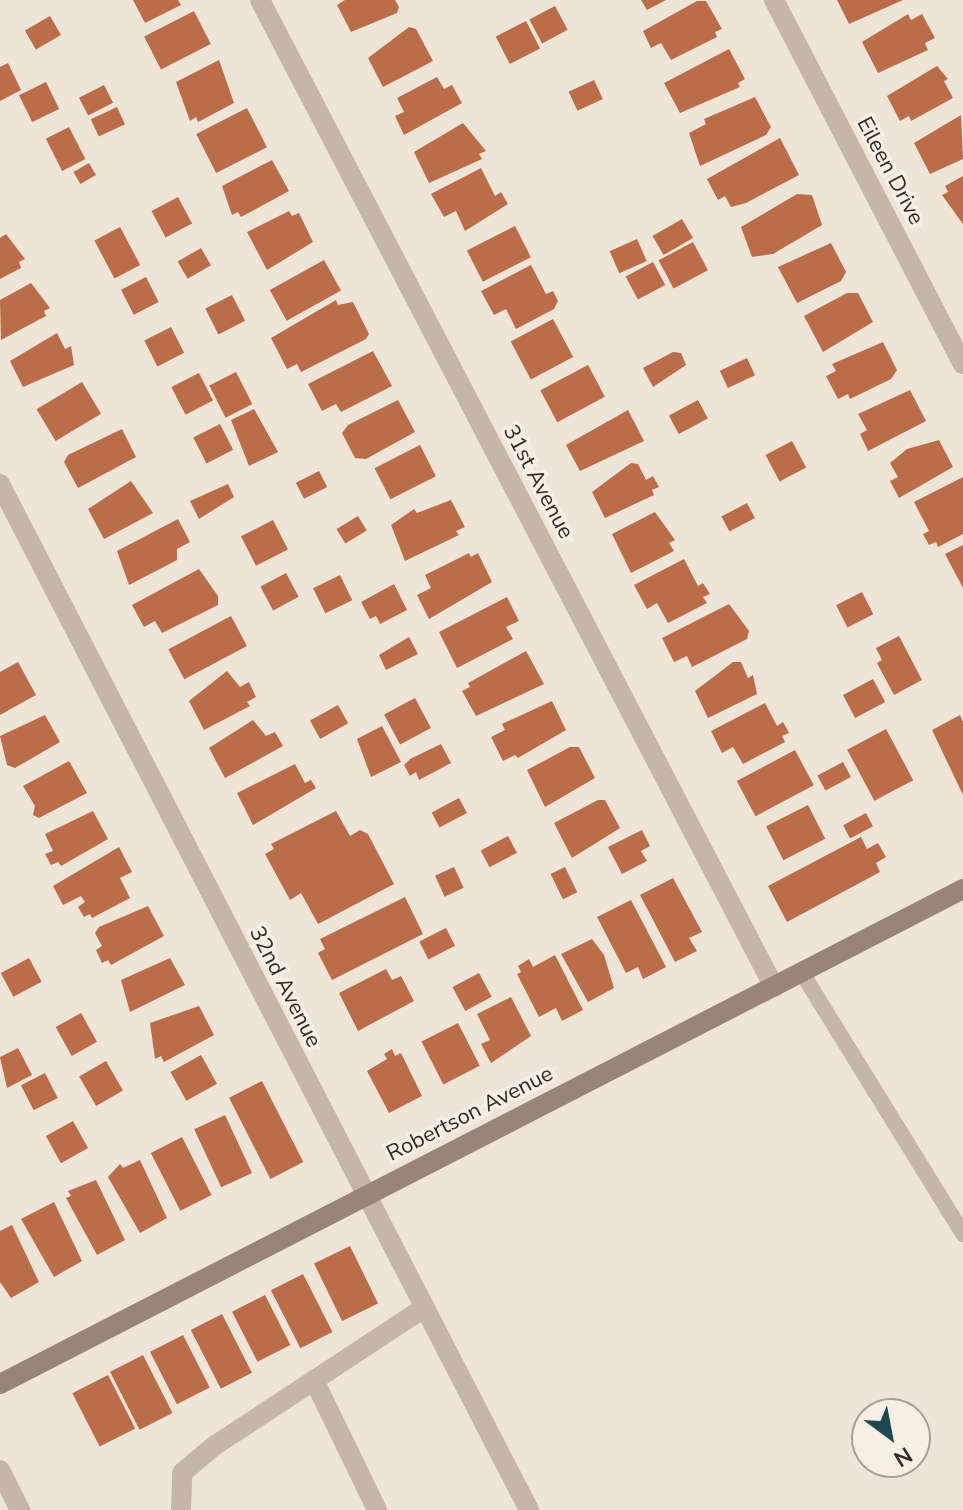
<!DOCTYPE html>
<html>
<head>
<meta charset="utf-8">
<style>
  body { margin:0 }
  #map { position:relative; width:963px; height:1510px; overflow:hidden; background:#eee5d8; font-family:"Nunito Sans",sans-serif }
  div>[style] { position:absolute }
  .building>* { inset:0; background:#bb6d49; transform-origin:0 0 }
  .lane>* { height:16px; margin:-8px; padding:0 8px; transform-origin:8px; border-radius:8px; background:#c5b6a5 }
  .street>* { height:20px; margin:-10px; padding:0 10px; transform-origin:10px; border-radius:10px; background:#c5b6a5 }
  .secondary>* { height:20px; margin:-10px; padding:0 10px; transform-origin:10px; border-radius:10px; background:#988577 }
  span { translate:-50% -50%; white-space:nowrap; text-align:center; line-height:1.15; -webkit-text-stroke:7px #f7efe4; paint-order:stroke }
  .street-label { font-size:22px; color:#322a26 }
  .north { position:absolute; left:851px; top:1398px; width:80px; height:80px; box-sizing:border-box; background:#f7efe4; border:2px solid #a8a098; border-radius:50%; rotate:148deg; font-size:22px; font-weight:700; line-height:32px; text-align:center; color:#322a26 }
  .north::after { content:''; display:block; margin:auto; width:28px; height:36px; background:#1f494f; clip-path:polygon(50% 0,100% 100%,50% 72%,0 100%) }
</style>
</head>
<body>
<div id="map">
  <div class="building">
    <div style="clip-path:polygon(133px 0,178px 0,181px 5px,145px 23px)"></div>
    <div style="clip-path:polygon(345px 0,395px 0,399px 7px,397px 13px,351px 32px,337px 5px)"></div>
    <div style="clip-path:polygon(641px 0,666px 0,647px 10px)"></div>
    <div style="clip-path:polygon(837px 0,903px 0,849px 24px)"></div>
    <div style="clip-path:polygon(697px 1px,706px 1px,722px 29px,715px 32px,717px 37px,671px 60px,661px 43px,651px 48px,643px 31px)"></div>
    <div style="left:555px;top:6px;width:27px;height:29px;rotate:62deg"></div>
    <div style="left:194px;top:11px;width:37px;height:56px;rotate:63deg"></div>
    <div style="clip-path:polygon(908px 14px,911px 20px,922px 14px,935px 38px,925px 43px,928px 50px,878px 73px,862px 42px)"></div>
    <div style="left:50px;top:16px;width:22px;height:29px;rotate:60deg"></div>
    <div style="left:526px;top:21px;width:31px;height:34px;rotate:63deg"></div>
    <div style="clip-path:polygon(409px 27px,416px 29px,433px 61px,383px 87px,368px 58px)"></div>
    <div style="clip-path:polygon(729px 49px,745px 79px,738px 83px,740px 87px,680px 113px,664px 83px)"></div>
    <div style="clip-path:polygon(219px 60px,234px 103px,198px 122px,196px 117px,190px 121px,176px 82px)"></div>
    <div style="clip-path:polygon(8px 63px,21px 90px,0 101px,0 67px)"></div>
    <div style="clip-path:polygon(937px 66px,948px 79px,944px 81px,953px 98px,911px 121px,909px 116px,900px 121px,887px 96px)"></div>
    <div style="clip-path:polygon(437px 77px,444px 89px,452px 85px,462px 103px,404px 135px,395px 116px,404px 112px,397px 98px)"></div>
    <div style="left:594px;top:80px;width:21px;height:28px;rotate:65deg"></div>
    <div style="left:46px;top:82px;width:30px;height:30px;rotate:64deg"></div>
    <div style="left:104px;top:85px;width:20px;height:28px;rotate:63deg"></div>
    <div style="clip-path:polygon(755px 97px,771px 127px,766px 135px,700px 166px,689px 133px,706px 124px,704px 119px)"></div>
    <div style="left:117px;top:107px;width:19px;height:29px;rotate:65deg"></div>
    <div style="left:247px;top:108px;width:44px;height:57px;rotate:63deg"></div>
    <div style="clip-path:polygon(961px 115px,963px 159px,930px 174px,914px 143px)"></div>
    <div style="clip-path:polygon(463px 123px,486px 151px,479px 154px,482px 159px,429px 183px,414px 152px)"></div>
    <div style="left:69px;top:127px;width:36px;height:26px;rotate:63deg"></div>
    <div style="clip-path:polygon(780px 138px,799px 175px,746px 203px,731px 207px,725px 196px,718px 200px,707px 179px)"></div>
    <div style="clip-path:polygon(272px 160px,289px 191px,241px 217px,238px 212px,232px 215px,222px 186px)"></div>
    <div style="left:89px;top:163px;width:14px;height:18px;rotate:60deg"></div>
    <div style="clip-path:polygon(481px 168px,495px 196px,501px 192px,508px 204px,465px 231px,456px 211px,444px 217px,431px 194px)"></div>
    <div style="clip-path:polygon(963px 176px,963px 224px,942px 195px,948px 192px,945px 186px)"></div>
    <div style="clip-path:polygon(797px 194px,812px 195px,822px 225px,773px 254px,752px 257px,741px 227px)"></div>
    <div style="left:178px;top:197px;width:30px;height:30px;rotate:62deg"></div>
    <div style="clip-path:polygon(289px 211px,292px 216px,299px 213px,313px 242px,267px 270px,247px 232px)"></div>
    <div style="left:682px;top:219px;width:22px;height:34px;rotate:60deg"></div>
    <div style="left:515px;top:226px;width:35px;height:54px;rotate:63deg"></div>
    <div style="left:120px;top:227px;width:43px;height:29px;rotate:62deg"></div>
    <div style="clip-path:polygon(6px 234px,25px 259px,19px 262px,21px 268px,0 279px,0 238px)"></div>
    <div style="left:637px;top:239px;width:24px;height:30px;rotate:66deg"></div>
    <div style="left:693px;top:242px;width:32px;height:39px;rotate:62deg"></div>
    <div style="clip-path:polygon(831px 243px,846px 272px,841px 281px,797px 303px,778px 267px)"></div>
    <div style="left:201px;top:248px;width:20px;height:27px;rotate:60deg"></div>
    <div style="left:324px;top:260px;width:35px;height:62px;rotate:61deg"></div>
    <div style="left:653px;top:262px;width:26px;height:31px;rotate:62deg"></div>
    <div style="clip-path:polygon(531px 265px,546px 294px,553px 291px,558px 301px,554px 309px,516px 329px,506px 309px,494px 315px,481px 291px)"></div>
    <div style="left:146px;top:277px;width:28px;height:28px;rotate:63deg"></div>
    <div style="clip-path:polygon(31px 283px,50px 308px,44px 311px,46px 316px,1px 340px,0 300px)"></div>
    <div style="clip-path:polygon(847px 293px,858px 293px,873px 322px,823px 352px,804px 316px)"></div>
    <div style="left:232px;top:295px;width:29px;height:30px;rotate:63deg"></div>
    <div style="clip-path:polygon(336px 300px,338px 305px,353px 302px,369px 334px,366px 339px,301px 372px,297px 364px,287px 369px,271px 338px)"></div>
    <div style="left:553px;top:319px;width:43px;height:48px;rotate:62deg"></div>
    <div style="left:171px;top:327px;width:29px;height:30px;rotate:63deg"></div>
    <div style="clip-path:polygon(57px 333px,65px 349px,71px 346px,74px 365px,23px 387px,10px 361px)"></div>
    <div style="clip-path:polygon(883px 342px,897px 370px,891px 379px,850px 399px,848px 394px,838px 399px,826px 376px,836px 371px,832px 364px)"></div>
    <div style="clip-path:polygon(373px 351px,392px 386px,341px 412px,336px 404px,322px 411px,308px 384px)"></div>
    <div style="clip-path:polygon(673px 352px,681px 353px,686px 365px,653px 387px,643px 368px)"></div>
    <div style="left:747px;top:358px;width:19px;height:30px;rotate:65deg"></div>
    <div style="left:588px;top:365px;width:36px;height:54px;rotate:62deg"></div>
    <div style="left:236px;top:372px;width:36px;height:30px;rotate:63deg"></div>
    <div style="left:199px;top:373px;width:31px;height:31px;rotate:63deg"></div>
    <div style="left:82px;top:382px;width:37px;height:53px;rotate:59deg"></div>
    <div style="clip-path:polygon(910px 390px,926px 421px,868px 451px,860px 434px,867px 430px,858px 414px)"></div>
    <div style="clip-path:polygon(398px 400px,415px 432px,366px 459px,355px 458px,342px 433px,348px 425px)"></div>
    <div style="left:698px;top:400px;width:21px;height:33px;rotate:62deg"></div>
    <div style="clip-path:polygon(254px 409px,278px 452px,249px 466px,231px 420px)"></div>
    <div style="clip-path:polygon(628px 410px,644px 441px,580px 471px,566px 445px)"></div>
    <div style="left:220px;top:424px;width:29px;height:30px;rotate:63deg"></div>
    <div style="clip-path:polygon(122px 429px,136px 457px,78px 488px,64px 462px,68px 455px)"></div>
    <div style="clip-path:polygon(939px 440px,953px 467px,899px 498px,890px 481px,898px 477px,890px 463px,907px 449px)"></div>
    <div style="left:792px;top:441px;width:30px;height:30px;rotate:62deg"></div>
    <div style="left:420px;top:445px;width:35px;height:51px;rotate:63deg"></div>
    <div style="clip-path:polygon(631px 463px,638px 464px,646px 480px,653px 476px,659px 487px,652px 490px,654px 495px,605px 518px,592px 492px)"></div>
    <div style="left:319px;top:471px;width:18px;height:26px;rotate:63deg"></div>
    <div style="clip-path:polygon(963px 477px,963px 534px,938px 547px,936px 542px,929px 545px,923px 534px,929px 531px,914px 502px)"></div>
    <div style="clip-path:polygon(131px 481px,153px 513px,104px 539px,88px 509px)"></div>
    <div style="clip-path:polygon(228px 484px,234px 497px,199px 519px,190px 501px)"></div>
    <div style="clip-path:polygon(451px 500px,465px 527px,456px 531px,459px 535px,405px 561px,391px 525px,414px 509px,417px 513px)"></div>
    <div style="left:747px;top:503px;width:17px;height:29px;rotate:62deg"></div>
    <div style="clip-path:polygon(655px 512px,675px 540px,669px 543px,674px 551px,631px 573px,612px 534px)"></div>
    <div style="left:358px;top:516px;width:17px;height:25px;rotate:59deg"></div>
    <div style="clip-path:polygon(178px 519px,190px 542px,177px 549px,177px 560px,129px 585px,117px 551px)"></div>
    <div style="left:273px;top:520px;width:33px;height:36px;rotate:63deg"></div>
    <div style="clip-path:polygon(963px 545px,963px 588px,945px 554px)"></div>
    <div style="clip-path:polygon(469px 553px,471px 557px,478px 553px,492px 582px,429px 619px,417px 595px,431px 588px,425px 575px)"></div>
    <div style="clip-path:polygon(684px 559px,698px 586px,703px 583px,710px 594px,703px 597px,707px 603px,668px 623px,657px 603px,647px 609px,634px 585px)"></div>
    <div style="clip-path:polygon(199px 569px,218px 596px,218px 605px,162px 633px,155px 621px,144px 627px,132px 605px)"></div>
    <div style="left:286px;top:573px;width:27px;height:29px;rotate:62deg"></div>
    <div style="left:340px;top:575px;width:28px;height:30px;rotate:64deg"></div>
    <div style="clip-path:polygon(394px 584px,407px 610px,380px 624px,376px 616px,370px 619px,361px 602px)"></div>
    <div style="left:862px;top:592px;width:25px;height:29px;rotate:63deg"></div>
    <div style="clip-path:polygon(507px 597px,519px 621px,506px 627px,513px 639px,457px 668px,439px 632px)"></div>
    <div style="clip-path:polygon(729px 604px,749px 631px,747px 639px,692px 667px,687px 656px,674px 662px,662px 638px)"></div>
    <div style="left:231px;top:616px;width:34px;height:71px;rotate:62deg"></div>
    <div style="clip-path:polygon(899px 636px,922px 680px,894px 695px,877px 663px,882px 660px,876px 648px)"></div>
    <div style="clip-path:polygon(409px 637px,418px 654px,386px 670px,379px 655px)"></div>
    <div style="clip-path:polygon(526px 651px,544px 684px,476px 716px,462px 691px,470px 687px,468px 683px)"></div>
    <div style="clip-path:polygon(18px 662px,36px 695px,0 715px,0 672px)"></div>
    <div style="clip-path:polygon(733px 662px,741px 662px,748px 678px,753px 675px,757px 694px,708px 718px,695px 691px)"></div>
    <div style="clip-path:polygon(227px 671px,240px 687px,249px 682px,256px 697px,247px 702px,250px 706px,204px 730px,189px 701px)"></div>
    <div style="left:873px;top:679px;width:26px;height:34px;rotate:62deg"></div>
    <div style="left:415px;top:698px;width:34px;height:35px;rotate:62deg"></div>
    <div style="clip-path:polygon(552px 701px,566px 730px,518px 758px,515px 755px,503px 761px,491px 737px,505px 730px,502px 724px)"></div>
    <div style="clip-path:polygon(765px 703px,777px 726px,783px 722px,789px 733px,782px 736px,785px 742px,743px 764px,733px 747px,722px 753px,711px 731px)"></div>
    <div style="left:338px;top:705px;width:21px;height:32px;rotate:61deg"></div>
    <div style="clip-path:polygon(45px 715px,60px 742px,15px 768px,7px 765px,0 736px)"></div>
    <div style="clip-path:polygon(960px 715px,963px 722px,963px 795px,932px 730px)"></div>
    <div style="clip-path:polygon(253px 720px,266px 736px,275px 732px,283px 746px,225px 778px,209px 748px)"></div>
    <div style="clip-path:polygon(382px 726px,401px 762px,371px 777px,357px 739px)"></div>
    <div style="left:886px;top:729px;width:58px;height:44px;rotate:62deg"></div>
    <div style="clip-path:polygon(441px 744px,451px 763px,419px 780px,416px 772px,410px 776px,404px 765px,410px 759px)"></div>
    <div style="clip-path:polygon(570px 747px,579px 747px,595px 778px,545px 807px,527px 770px)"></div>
    <div style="left:795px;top:750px;width:40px;height:66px;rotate:62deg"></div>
    <div style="clip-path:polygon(69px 761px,87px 793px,39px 818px,33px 815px,35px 806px,23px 786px)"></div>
    <div style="left:843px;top:762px;width:17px;height:29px;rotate:62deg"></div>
    <div style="clip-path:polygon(295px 764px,305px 783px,311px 780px,316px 788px,253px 825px,237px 793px)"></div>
    <div style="left:459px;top:798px;width:17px;height:31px;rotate:62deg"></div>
    <div style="clip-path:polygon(598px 800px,605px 800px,620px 828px,572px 858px,554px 823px)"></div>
    <div style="left:808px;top:805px;width:38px;height:47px;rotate:63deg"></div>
    <div style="clip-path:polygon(93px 811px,108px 839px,61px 866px,58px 862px,51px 865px,45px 854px,53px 851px,45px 834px)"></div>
    <div style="clip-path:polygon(336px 811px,350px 836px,360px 830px,368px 834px,394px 884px,318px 924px,301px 893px,290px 900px,265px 854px,274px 849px,271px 844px)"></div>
    <div style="left:866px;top:813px;width:15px;height:26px;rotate:62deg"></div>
    <div style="clip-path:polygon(642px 830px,650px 846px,641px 851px,647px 861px,622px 874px,608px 847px)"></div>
    <div style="left:508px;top:836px;width:19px;height:31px;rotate:62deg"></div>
    <div style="clip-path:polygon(861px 837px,867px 849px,878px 843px,886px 857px,876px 863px,880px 872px,787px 922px,768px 886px)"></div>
    <div style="clip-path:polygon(119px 847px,132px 872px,120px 878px,130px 898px,92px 918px,90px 914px,84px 917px,78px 907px,85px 902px,81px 896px,63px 905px,53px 886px)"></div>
    <div style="left:454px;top:867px;width:23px;height:21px;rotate:65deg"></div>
    <div style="left:565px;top:867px;width:28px;height:16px;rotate:64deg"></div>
    <div style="clip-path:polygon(673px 878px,702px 932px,689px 938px,697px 951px,675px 962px,640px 895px)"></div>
    <div style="clip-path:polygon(405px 897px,423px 934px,332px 980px,318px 953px,325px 949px,320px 939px)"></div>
    <div style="clip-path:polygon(631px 900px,666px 967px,643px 979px,638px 967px,626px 973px,597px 917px)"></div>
    <div style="clip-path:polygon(148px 906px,164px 936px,111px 965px,108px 960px,102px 963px,96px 950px,102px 946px,95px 933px,99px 927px)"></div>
    <div style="left:446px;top:928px;width:20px;height:30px;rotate:63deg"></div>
    <div style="clip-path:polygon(592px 939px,604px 955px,614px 988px,588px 1002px,561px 954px)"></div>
    <div style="clip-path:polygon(555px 955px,583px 1010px,562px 1021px,556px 1008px,539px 1017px,517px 974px,521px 972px,518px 966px,529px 959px,533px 967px)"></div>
    <div style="left:29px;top:958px;width:27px;height:32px;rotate:62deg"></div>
    <div style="clip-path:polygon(170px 958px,185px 985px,130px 1012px,121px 980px)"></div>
    <div style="clip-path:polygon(386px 969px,392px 980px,401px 976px,414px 1001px,358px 1031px,339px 993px)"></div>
    <div style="left:479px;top:973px;width:27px;height:30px;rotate:62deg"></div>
    <div style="clip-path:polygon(511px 997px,531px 1036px,491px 1063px,481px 1044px,490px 1040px,477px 1014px)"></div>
    <div style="clip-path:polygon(199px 1006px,214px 1035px,164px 1062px,161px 1056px,155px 1059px,150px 1023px)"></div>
    <div style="left:81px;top:1013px;width:33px;height:29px;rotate:61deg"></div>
    <div style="left:458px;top:1023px;width:48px;height:41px;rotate:63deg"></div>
    <div style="clip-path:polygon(18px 1048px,32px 1075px,7px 1088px,0 1057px)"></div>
    <div style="clip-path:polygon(392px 1049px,395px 1056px,401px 1053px,422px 1096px,389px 1113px,367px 1071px,387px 1059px,384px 1054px)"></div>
    <div style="left:201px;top:1055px;width:33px;height:35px;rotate:61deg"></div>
    <div style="left:106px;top:1061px;width:34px;height:31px;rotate:60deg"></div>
    <div style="left:45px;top:1073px;width:28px;height:27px;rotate:63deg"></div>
    <div style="left:262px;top:1081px;width:91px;height:37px;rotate:63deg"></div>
    <div style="left:225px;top:1115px;width:64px;height:34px;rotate:65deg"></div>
    <div style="left:73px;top:1121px;width:31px;height:31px;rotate:61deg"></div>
    <div style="left:182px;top:1137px;width:65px;height:35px;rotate:63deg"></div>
    <div style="clip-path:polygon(140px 1160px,167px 1218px,140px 1233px,108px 1177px,120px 1164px,123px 1168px)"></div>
    <div style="clip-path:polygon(96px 1180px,125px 1240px,97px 1255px,66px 1198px,71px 1196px,68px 1191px)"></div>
    <div style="clip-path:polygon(54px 1202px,82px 1261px,54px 1277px,21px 1219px)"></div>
    <div style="clip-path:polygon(12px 1225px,39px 1282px,11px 1298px,0 1282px,0 1231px)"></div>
    <div style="left:350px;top:1246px;width:64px;height:40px;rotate:64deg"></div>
    <div style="left:303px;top:1274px;width:65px;height:36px;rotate:63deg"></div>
    <div style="left:265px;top:1295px;width:56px;height:37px;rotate:63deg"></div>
    <div style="left:222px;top:1314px;width:66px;height:35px;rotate:63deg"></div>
    <div style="left:183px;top:1335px;width:59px;height:37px;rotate:63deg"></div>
    <div style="left:143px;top:1355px;width:65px;height:37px;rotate:63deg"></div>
    <div style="left:108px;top:1375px;width:60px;height:40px;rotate:63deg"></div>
  </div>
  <div class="lane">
    <div style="left:802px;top:973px;width:307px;rotate:58.3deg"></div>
  </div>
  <div class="street">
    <div style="left:260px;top:0;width:1113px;rotate:62.49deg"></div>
    <div style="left:774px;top:0;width:410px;rotate:62.6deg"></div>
    <div style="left:0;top:484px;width:1154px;rotate:62.72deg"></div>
    <div style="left:314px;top:1380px;width:144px;rotate:64.1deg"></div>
    <div style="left:0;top:1470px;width:45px;rotate:63.4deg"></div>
    <div style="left:181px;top:1510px;width:37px;rotate:-88deg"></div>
    <div style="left:182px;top:1473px;width:42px;rotate:-40.2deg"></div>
    <div style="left:214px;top:1446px;width:251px;rotate:-33.3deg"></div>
  </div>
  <div class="secondary">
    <div style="left:0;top:1384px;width:1083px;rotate:-27.2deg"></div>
  </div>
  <div class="street-label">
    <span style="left:890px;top:171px;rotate:62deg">Eileen Drive</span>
    <span style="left:538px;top:482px;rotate:62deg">31st Avenue</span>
    <span style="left:285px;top:987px;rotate:63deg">32nd Avenue</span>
    <span style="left:470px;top:1114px;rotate:-27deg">Robertson Avenue</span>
  </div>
  <div class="north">N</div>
</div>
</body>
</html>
